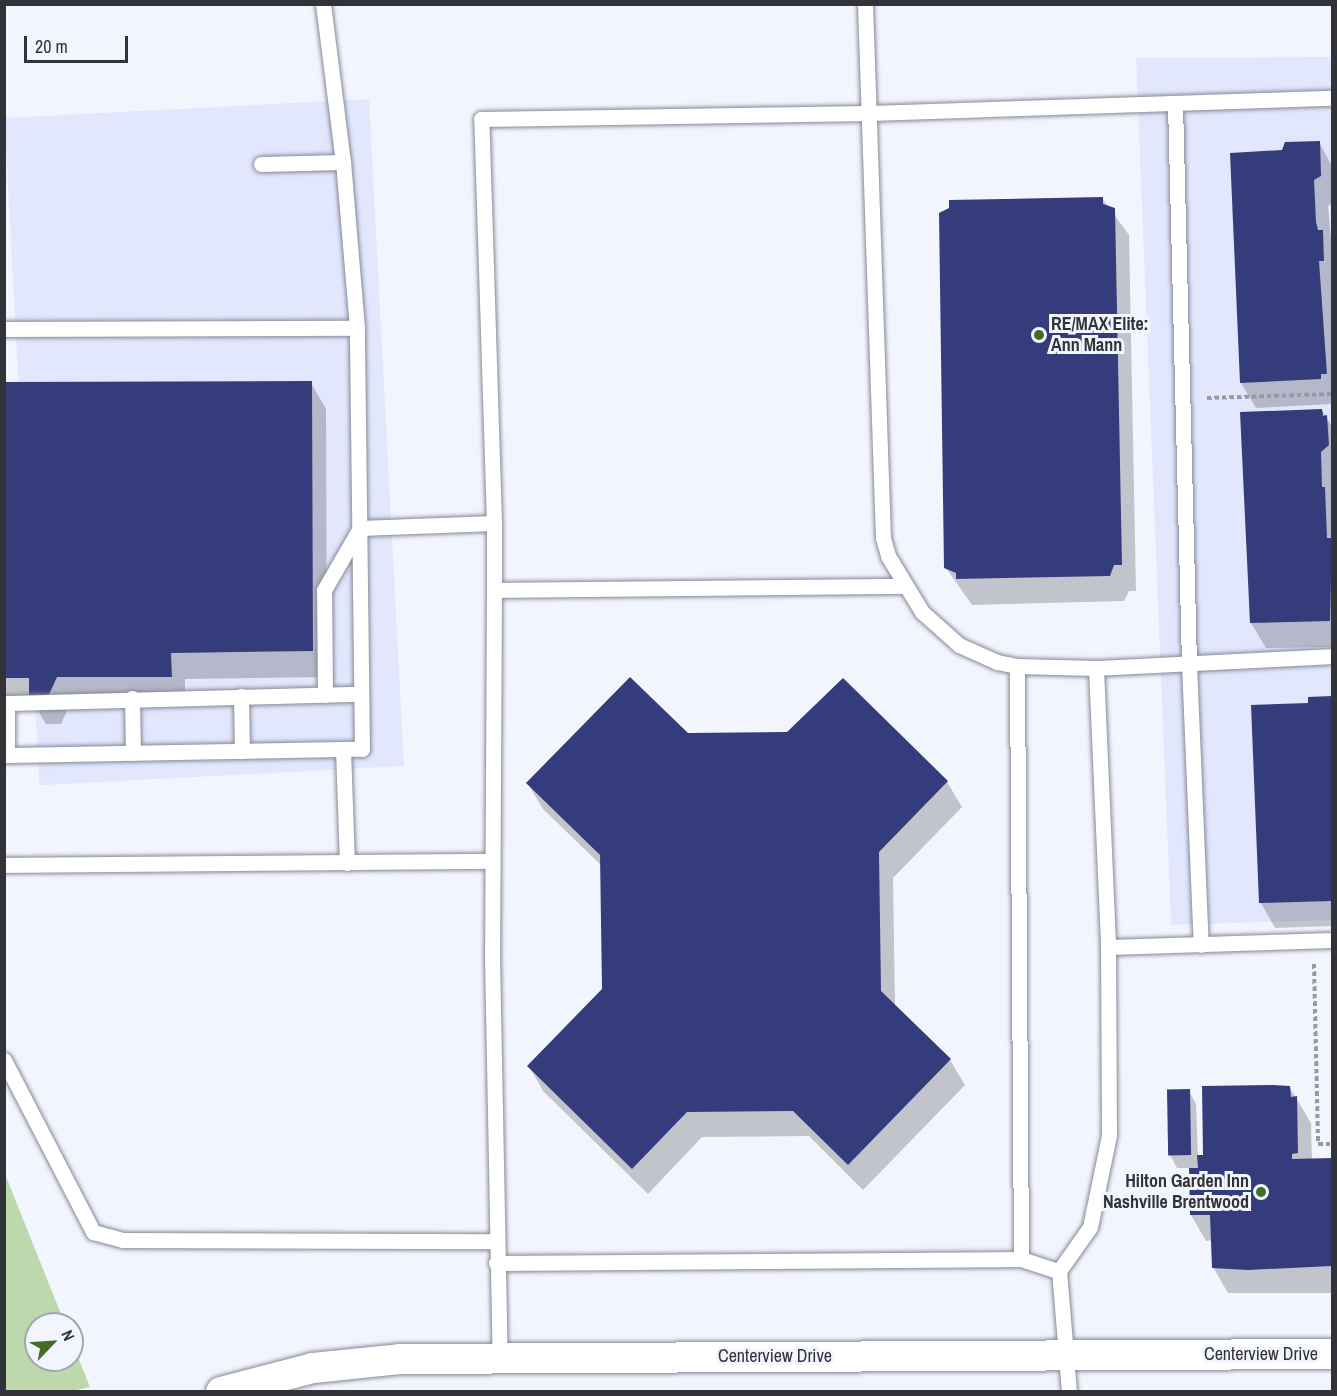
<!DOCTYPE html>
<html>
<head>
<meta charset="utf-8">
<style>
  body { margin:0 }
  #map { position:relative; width:1337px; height:1396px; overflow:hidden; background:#f3f5fe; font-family:"Archivo Narrow",sans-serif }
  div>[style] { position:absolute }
  .built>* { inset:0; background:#e2e7fd; transform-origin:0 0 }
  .green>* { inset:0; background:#bdd8ad }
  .shadow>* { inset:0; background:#0003 }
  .building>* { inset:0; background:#353c7b; transform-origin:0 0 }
  .path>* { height:4px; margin-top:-2px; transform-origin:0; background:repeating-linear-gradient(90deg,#989aa1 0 4.5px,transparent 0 7.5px) }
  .roads { filter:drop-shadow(0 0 2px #868997) drop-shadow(0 0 2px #868997) }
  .service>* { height:15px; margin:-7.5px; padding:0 7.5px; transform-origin:7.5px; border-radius:7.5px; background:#fff }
  .minor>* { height:30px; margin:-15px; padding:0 15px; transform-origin:15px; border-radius:15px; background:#fff }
  .dots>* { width:16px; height:16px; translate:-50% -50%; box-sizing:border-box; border:3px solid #f3f5fe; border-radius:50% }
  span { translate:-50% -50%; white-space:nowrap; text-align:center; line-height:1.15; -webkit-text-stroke:6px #f3f5fe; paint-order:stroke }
  .poi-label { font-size:18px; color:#313338; font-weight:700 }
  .left { translate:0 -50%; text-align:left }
  .right { translate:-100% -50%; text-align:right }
  .street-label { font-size:18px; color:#313338 }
  .frame { position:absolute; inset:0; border:6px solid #313338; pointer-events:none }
  .north { position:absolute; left:24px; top:1312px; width:60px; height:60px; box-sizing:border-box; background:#f3f5fe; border:2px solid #a5a7af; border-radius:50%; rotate:65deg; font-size:16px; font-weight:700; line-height:24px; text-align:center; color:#313338 }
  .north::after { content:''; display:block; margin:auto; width:21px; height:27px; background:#446c27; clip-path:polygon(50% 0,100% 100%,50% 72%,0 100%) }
  .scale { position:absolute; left:24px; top:36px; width:104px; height:27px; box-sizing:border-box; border:3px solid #313338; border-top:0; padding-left:8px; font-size:18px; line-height:21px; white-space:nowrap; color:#313338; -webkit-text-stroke:4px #f3f5fe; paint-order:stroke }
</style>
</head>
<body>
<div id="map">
  <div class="built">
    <div style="clip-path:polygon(1332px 57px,1332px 920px,1171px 925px,1136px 58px)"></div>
    <div style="left:369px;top:99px;width:668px;height:365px;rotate:87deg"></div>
  </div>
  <div class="green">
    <div style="clip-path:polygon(5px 1174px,65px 1324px,36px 1324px,36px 1360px,72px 1360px,72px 1342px,90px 1387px,72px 1391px,5px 1391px)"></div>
  </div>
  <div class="shadow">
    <div style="clip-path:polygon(1319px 142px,1332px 166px,1332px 203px,1328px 206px,1332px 250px,1332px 404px,1256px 408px,1241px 383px,1283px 151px)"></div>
    <div style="clip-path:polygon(1102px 198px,1129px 235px,1136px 591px,1129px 591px,1124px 601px,972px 605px,946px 568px)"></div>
    <div style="clip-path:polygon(4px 383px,311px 383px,326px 409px,327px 677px,185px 679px,185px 702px,71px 702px,61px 724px,46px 724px,33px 703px,4px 703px)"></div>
    <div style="clip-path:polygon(1322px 410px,1332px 427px,1332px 647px,1266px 648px,1251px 623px)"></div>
    <div style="clip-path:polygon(1332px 697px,1332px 926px,1275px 928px,1261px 903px,1309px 698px)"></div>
    <div style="clip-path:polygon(687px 735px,947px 782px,962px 807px,893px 878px,895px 1006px,950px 1060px,965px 1085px,863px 1190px,809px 1136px,702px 1137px,648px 1194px,543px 1091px,529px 1066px,603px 989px,602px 866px,543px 809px,528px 784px)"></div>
    <div style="clip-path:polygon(1290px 1088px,1311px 1123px,1312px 1161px,1332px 1161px,1332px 1293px,1228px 1293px,1213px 1267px,1212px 1240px,1206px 1241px,1191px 1215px,1190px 1168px,1177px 1168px,1170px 1155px,1189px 1091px,1196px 1104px,1198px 1156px,1205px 1156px)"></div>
  </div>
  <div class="building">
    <div style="clip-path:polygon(1320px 141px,1321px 176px,1314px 180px,1316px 222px,1318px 230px,1323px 230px,1324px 261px,1319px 261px,1327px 374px,1321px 374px,1321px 379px,1240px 383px,1230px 153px,1282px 150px,1285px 142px)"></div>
    <div style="clip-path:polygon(1103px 197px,1103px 204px,1115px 208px,1122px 565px,1114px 565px,1110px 576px,956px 579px,956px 573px,944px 568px,939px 213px,949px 208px,949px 200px)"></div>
    <div style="clip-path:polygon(312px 381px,313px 651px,171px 653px,172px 677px,57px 677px,47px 699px,29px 699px,29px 678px,4px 678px,4px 382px)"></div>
    <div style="clip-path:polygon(1322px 409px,1323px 416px,1327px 415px,1329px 445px,1321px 452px,1322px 487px,1325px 487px,1327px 538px,1332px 538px,1330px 621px,1250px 623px,1240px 412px)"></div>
    <div style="clip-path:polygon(630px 677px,688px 733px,787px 732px,843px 678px,948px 781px,879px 852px,881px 991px,951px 1059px,848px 1165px,793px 1111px,687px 1112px,632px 1169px,527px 1066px,602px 989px,600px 855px,526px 783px)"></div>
    <div style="clip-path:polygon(1332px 696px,1332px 901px,1259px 903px,1251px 705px,1308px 703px,1308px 697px)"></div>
    <div style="clip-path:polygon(1273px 1085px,1290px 1086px,1291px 1097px,1297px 1096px,1298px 1153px,1292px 1154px,1292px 1159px,1332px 1158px,1332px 1266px,1248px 1270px,1212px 1268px,1210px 1215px,1190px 1215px,1189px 1168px,1198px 1168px,1197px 1155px,1203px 1155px,1202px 1086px)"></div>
    <div style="left:1190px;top:1089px;width:66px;height:23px;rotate:89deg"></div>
  </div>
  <div class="path">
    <div style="left:1207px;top:398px;width:125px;rotate:-1.8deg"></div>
    <div style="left:1314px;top:964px;width:180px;rotate:88.7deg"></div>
    <div style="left:1318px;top:1144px;width:14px"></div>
  </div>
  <div class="roads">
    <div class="service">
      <div style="left:865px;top:4px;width:534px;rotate:88.07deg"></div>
      <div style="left:883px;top:538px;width:19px;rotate:74deg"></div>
      <div style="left:888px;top:556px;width:66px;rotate:58.7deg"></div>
      <div style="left:922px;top:612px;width:50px;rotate:41.7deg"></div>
      <div style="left:959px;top:645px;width:42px;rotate:24.1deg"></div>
      <div style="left:997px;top:662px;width:20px;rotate:11deg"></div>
      <div style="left:1017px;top:666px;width:79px;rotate:1.5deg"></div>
      <div style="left:1096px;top:668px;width:279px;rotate:87.5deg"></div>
      <div style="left:1108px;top:947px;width:224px;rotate:-1.8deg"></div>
      <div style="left:1175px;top:103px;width:561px;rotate:88.57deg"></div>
      <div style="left:1189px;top:664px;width:281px;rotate:87.6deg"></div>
      <div style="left:261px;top:164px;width:82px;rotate:-1.4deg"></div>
      <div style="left:4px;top:329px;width:353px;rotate:-0.2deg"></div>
      <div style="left:494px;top:523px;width:67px;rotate:90deg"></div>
      <div style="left:494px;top:590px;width:410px;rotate:-0.6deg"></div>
      <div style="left:494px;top:590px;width:366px;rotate:90.3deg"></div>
      <div style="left:492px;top:956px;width:401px;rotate:88.9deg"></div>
      <div style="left:1096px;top:668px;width:236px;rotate:-2.9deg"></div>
      <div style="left:325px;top:695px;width:105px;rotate:-90.5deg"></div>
      <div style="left:324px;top:590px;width:72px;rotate:-59.9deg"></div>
      <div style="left:360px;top:528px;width:134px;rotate:-2.1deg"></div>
      <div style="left:494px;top:523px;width:404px;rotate:-91.8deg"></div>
      <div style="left:481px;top:119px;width:389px;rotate:-0.9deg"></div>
      <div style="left:870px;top:113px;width:462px;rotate:-1.9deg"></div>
      <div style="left:241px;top:696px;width:55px;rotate:89deg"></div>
      <div style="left:132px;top:698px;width:55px;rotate:89deg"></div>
      <div style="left:343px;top:749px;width:114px;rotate:88deg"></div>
      <div style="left:4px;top:755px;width:358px;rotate:-1deg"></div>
      <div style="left:362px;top:749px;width:421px;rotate:-90.7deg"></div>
      <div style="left:357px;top:328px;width:167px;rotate:-94.8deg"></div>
      <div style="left:343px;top:162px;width:159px;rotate:-97.2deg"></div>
      <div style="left:7px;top:755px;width:52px;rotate:-90deg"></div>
      <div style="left:7px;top:703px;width:354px;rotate:-1.5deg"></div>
      <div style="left:4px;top:865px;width:487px;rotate:-0.5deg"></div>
      <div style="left:4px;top:1060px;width:194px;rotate:62.6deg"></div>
      <div style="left:93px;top:1232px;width:31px;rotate:15deg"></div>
      <div style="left:123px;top:1240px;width:372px;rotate:0.2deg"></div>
      <div style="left:1021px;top:1259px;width:40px;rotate:18deg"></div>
      <div style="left:496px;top:1263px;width:525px;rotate:-0.44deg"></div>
      <div style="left:1021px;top:1259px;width:593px;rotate:-90.39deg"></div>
      <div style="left:1069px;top:1392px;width:121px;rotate:-94.7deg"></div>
      <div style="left:1059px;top:1271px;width:54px;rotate:-54.8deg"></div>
      <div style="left:1090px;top:1227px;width:94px;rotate:-78.3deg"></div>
      <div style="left:1109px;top:1135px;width:188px;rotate:-90.3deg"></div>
    </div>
    <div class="minor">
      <div style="left:221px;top:1392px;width:95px;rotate:-14.6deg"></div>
      <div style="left:313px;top:1368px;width:87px;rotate:-5.9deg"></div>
      <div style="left:400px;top:1359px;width:932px;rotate:-0.31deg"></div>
    </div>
  </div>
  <div class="dots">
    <div style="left:1039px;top:335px;background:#446c27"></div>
    <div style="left:1261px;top:1192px;background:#446c27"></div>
  </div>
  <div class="poi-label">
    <span class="left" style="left:1051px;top:335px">RE/MAX Elite:<br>Ann Mann</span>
    <span class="right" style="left:1249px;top:1192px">Hilton Garden Inn<br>Nashville Brentwood</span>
  </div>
  <div class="street-label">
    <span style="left:1261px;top:1354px">Centerview Drive</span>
    <span style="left:775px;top:1356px">Centerview Drive</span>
  </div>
  <div class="frame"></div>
  <div class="north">N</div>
  <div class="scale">20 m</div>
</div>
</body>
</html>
